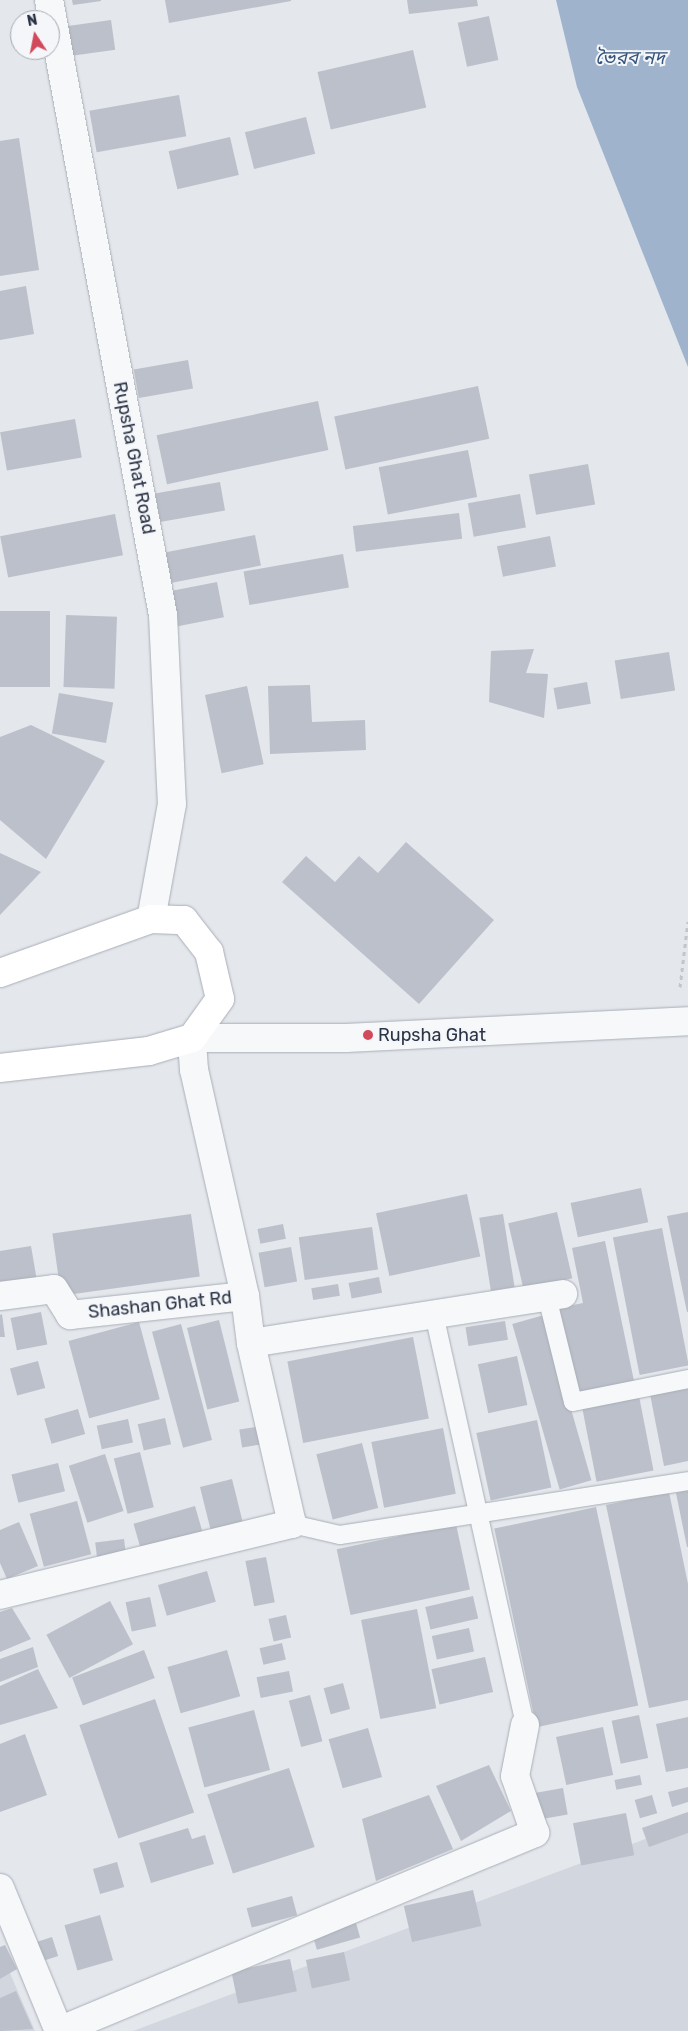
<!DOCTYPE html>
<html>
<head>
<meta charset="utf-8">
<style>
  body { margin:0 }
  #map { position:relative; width:688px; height:2031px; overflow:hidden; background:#e4e7ec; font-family:Rubik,"Noto Sans Bengali",sans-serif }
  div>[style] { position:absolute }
  .built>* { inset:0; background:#d2d6de }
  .water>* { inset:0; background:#9fb4cc }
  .building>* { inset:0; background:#bbc0ca; transform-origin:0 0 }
  .path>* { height:3px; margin-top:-1.5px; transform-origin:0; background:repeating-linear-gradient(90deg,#c2c5cb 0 4px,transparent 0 8px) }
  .roads { filter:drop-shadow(0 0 1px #a9aeb7) drop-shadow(0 0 1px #a9aeb7) }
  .service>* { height:18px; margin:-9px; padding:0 9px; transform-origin:9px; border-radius:9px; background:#f7f8fa }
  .minor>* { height:28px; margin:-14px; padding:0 14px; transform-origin:14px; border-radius:14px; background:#f7f8fa }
  .tertiary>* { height:28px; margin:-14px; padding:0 14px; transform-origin:14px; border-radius:14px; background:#f7f8fa }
  .trunk>* { height:28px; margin:-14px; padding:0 14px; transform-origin:14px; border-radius:14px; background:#fff }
  .dots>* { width:14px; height:14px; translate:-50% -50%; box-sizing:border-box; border:2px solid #f4f6f9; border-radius:50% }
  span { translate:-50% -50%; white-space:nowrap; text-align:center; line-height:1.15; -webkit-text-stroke:4px #f4f6f9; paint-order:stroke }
  .street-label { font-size:18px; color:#2b3445 }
  .poi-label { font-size:18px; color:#2b3445 }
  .left { translate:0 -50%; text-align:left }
  .water-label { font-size:19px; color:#34527a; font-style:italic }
  .north { position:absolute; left:10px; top:10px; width:50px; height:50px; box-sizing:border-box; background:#f4f6f9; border:1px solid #a4a8b1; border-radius:50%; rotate:349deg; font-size:14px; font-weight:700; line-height:20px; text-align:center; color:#2b3445 }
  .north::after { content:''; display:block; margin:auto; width:18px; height:22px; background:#d1495b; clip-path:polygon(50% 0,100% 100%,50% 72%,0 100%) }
</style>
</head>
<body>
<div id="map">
  <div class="built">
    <div style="clip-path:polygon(688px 1823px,688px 2031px,133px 2031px)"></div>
    <div style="clip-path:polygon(0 1950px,35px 2031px,0 2031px)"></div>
  </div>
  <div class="water">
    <div style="clip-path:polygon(556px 0,688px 0,688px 367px,577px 87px)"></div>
  </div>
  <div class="building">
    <div style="clip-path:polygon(72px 0,101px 0,101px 1px,73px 5px)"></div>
    <div style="clip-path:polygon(165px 0,291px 0,291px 1px,169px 23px)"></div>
    <div style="clip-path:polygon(407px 0,477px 0,478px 6px,409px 14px)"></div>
    <div style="left:489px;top:16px;width:45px;height:32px;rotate:78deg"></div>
    <div style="left:111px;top:20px;width:30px;height:49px;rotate:82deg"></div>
    <div style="left:413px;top:50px;width:59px;height:98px;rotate:77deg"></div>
    <div style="left:179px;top:95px;width:42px;height:91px;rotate:80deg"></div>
    <div style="left:306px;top:117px;width:38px;height:63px;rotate:76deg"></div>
    <div style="left:230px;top:137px;width:39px;height:63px;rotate:77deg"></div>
    <div style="clip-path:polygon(19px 138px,39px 270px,0 276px,0 141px)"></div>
    <div style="clip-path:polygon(26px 286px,34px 334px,0 340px,0 291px)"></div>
    <div style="left:188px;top:360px;width:29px;height:55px;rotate:80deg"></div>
    <div style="left:478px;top:386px;width:54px;height:147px;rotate:78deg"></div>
    <div style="left:318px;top:401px;width:50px;height:165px;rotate:78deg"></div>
    <div style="left:75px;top:419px;width:39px;height:76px;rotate:80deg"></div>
    <div style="left:468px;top:450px;width:48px;height:91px;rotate:79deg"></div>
    <div style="left:588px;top:464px;width:41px;height:60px;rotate:80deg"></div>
    <div style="left:220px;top:482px;width:29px;height:66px;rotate:80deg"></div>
    <div style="left:520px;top:494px;width:34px;height:53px;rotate:80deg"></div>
    <div style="left:459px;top:513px;width:26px;height:107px;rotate:83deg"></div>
    <div style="left:115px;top:514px;width:42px;height:117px;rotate:79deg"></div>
    <div style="left:255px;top:535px;width:31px;height:96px;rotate:79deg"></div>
    <div style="left:550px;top:536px;width:31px;height:54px;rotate:79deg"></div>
    <div style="left:343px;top:554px;width:34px;height:101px;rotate:80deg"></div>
    <div style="left:217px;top:582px;width:36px;height:47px;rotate:79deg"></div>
    <div style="left:0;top:611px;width:50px;height:76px"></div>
    <div style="left:66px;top:615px;width:51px;height:72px;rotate:2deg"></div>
    <div style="clip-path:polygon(534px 649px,526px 673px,548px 674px,544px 718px,489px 702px,491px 651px)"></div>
    <div style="left:669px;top:652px;width:39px;height:55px;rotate:81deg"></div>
    <div style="left:587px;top:682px;width:22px;height:34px;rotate:80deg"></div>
    <div style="clip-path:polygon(310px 685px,312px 722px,365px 720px,366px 750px,270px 754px,268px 686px)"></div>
    <div style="left:247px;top:686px;width:80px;height:43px;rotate:78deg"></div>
    <div style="left:59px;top:693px;width:55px;height:41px;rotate:10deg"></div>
    <div style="clip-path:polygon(31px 725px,105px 761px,46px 859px,0 820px,0 737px)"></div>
    <div style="clip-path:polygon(406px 842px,494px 920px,419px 1004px,282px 882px,306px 856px,335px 882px,359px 856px,378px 873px)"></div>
    <div style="clip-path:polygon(0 853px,41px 872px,0 915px)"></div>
    <div style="left:641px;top:1188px;width:35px;height:72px;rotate:78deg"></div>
    <div style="left:467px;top:1194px;width:64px;height:93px;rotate:78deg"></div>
    <div style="left:557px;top:1212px;width:68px;height:50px;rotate:77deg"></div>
    <div style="clip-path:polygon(688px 1212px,688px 1312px,687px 1312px,667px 1216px)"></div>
    <div style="left:191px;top:1214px;width:63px;height:140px;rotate:82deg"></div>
    <div style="left:503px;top:1214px;width:74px;height:24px;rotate:81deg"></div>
    <div style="left:283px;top:1224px;width:15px;height:26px;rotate:79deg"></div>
    <div style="left:372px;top:1227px;width:43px;height:74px;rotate:82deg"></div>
    <div style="left:662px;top:1228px;width:140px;height:50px;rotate:79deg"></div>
    <div style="clip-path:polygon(605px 1241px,634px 1381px,577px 1393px,559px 1308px,583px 1303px,572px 1248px)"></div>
    <div style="clip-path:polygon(31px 1246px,37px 1281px,0 1286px,0 1251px)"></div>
    <div style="left:291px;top:1247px;width:35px;height:33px;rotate:80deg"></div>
    <div style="left:379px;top:1277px;width:16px;height:31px;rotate:79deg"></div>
    <div style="left:338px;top:1284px;width:12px;height:27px;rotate:81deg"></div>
    <div style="left:41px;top:1312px;width:33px;height:31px;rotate:79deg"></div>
    <div style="clip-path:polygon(2px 1314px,5px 1337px,0 1337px,0 1315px)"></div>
    <div style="left:544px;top:1315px;width:172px;height:33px;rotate:74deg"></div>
    <div style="left:219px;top:1320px;width:84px;height:33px;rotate:76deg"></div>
    <div style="left:505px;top:1321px;width:19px;height:40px;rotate:81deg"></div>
    <div style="left:139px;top:1322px;width:80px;height:73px;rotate:75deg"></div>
    <div style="left:181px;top:1324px;width:120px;height:30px;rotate:75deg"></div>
    <div style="left:413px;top:1337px;width:83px;height:128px;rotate:79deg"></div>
    <div style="left:517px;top:1356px;width:50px;height:40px;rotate:78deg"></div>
    <div style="left:38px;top:1361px;width:28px;height:29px;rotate:75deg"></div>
    <div style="clip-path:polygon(688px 1387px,688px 1461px,664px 1466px,650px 1394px)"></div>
    <div style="left:639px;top:1396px;width:76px;height:58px;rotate:79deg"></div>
    <div style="left:78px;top:1409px;width:26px;height:35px;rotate:74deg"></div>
    <div style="left:165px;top:1418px;width:27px;height:28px;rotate:77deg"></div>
    <div style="left:128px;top:1419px;width:24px;height:32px;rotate:78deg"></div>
    <div style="left:537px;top:1420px;width:69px;height:62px;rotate:78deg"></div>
    <div style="left:262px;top:1426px;width:18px;height:23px;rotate:81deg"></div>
    <div style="left:443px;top:1428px;width:67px;height:73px;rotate:79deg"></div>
    <div style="left:362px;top:1443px;width:67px;height:47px;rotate:76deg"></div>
    <div style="left:140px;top:1452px;width:57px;height:27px;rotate:76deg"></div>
    <div style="left:105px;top:1454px;width:60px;height:38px;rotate:72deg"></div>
    <div style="left:58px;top:1463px;width:29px;height:48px;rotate:76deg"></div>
    <div style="left:232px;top:1479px;width:45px;height:33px;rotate:76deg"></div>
    <div style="clip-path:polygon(688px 1490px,688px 1547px,687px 1547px,676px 1493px)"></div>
    <div style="clip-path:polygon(669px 1492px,688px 1584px,688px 1700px,649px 1708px,606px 1505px)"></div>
    <div style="left:77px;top:1501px;width:55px;height:49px;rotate:75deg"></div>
    <div style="left:195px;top:1506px;width:36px;height:64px;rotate:74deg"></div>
    <div style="left:596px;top:1507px;width:203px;height:104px;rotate:78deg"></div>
    <div style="clip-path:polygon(19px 1522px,38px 1566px,7px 1579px,0 1563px,0 1530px)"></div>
    <div style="left:456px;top:1524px;width:67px;height:122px;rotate:78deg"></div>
    <div style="left:124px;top:1539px;width:17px;height:29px;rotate:83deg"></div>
    <div style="left:266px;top:1557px;width:46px;height:21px;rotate:79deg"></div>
    <div style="left:207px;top:1571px;width:32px;height:51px;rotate:74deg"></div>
    <div style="left:473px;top:1596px;width:23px;height:49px;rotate:77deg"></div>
    <div style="left:150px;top:1597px;width:30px;height:25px;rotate:78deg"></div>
    <div style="left:110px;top:1601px;width:49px;height:72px;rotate:62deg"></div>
    <div style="clip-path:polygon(12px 1608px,31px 1639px,0 1652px,0 1612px)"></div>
    <div style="left:417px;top:1609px;width:101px;height:57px;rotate:79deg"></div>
    <div style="left:286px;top:1615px;width:23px;height:18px;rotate:77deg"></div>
    <div style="left:469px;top:1628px;width:24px;height:38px;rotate:78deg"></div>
    <div style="left:282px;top:1643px;width:17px;height:23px;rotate:77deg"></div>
    <div style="clip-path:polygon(33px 1647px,38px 1667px,0 1682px,0 1659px)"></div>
    <div style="left:144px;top:1650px;width:30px;height:77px;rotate:69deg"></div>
    <div style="left:227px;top:1650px;width:48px;height:62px;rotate:74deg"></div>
    <div style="left:485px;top:1657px;width:36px;height:55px;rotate:77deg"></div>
    <div style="clip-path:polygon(38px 1669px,58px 1708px,0 1725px,0 1686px)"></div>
    <div style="left:289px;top:1671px;width:21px;height:33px;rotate:79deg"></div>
    <div style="left:343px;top:1683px;width:27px;height:20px;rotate:75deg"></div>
    <div style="left:310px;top:1695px;width:48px;height:22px;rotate:75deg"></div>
    <div style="left:155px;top:1699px;width:120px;height:80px;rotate:71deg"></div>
    <div style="left:254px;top:1710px;width:62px;height:68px;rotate:75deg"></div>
    <div style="left:639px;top:1715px;width:44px;height:28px;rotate:78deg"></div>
    <div style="clip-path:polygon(688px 1717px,688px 1768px,666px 1772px,656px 1724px)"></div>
    <div style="left:603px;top:1727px;width:49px;height:48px;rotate:78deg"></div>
    <div style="left:368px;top:1728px;width:51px;height:41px;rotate:74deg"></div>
    <div style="clip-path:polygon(25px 1734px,47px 1795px,0 1812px,0 1744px)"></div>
    <div style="clip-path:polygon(489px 1765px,511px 1811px,461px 1841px,436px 1786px)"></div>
    <div style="left:289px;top:1768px;width:83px;height:86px;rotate:72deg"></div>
    <div style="left:640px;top:1775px;width:10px;height:26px;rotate:79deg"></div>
    <div style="clip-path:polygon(688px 1787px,688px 1802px,672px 1807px,668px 1792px)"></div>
    <div style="left:563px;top:1788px;width:27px;height:33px;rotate:80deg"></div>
    <div style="clip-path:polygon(429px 1795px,453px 1849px,376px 1881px,362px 1819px)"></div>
    <div style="left:652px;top:1795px;width:19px;height:18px;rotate:74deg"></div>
    <div style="clip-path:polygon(688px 1812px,688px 1833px,649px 1847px,642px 1828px)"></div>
    <div style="left:626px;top:1813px;width:43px;height:54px;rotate:79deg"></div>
    <div style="clip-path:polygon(188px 1828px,192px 1839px,205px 1835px,214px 1864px,151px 1883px,139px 1843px)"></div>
    <div style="left:117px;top:1862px;width:26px;height:25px;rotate:74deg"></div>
    <div style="left:473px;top:1890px;width:37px;height:71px;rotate:77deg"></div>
    <div style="left:292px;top:1896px;width:20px;height:47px;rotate:75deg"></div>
    <div style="left:100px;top:1915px;width:47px;height:37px;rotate:74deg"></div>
    <div style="left:356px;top:1923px;width:15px;height:45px;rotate:74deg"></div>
    <div style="left:52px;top:1937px;width:20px;height:21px;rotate:72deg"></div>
    <div style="clip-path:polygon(5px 1945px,17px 1969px,0 1979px,0 1947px)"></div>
    <div style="left:344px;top:1952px;width:29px;height:39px;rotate:78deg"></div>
    <div style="left:290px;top:1959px;width:33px;height:60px;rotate:78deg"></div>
    <div style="clip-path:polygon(16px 1991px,33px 2029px,0 2031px,0 1998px)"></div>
  </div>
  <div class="path">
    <div style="left:680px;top:987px;width:66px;rotate:-83.1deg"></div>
  </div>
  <div class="roads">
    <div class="service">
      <div style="left:547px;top:1297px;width:108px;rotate:76.1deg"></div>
      <div style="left:573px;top:1402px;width:117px;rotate:-11.3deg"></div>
      <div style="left:434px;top:1314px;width:421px;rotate:77.5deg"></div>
      <div style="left:292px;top:1524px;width:49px;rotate:12.9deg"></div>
      <div style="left:340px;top:1535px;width:352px;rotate:-8.8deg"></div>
    </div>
    <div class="minor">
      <div style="left:0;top:1296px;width:54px;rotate:-7.4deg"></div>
      <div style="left:54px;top:1289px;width:31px;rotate:58deg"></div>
      <div style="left:70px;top:1315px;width:176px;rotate:-6.2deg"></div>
      <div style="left:251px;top:1343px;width:316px;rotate:-8.9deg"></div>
      <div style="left:0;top:1595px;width:301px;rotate:-13.7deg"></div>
      <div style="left:292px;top:1524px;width:186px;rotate:-102.8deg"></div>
      <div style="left:251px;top:1343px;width:47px;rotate:-97.3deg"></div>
      <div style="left:245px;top:1296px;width:232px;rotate:-102.7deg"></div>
      <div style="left:194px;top:1070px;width:32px;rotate:-94deg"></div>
      <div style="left:192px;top:1038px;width:154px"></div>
      <div style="left:346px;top:1038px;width:342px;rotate:-2.8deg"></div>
      <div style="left:0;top:1888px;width:155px;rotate:67.6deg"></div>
      <div style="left:59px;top:2031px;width:516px;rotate:-22.59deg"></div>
      <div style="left:535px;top:1833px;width:60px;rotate:-109.3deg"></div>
      <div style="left:515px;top:1776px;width:52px;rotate:-78.9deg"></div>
    </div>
    <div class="tertiary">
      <div style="left:49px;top:0;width:625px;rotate:79.5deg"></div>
      <div style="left:163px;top:615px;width:189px;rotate:87.3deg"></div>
      <div style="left:172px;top:804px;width:117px;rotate:100.3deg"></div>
    </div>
    <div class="trunk">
      <div style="left:0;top:973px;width:160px;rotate:-19.7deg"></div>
      <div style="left:151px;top:919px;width:33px;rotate:2deg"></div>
      <div style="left:184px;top:920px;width:41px;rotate:52deg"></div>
      <div style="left:209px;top:952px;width:48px;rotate:76.8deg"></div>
      <div style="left:220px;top:999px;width:48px;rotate:125.7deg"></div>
      <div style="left:192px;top:1038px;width:45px;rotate:163.2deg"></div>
      <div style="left:149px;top:1051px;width:150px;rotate:173.5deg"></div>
    </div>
  </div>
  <div class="dots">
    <div style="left:368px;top:1035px;background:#d1495b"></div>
  </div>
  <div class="street-label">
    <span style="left:134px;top:458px;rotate:79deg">Rupsha Ghat Road</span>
    <span style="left:160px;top:1305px;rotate:-6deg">Shashan Ghat Rd</span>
  </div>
  <div class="poi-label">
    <span class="left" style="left:378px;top:1035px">Rupsha Ghat</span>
  </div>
  <div class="water-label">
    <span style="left:630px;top:58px">ভৈরব নদ</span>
  </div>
  <div class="north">N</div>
</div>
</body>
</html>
